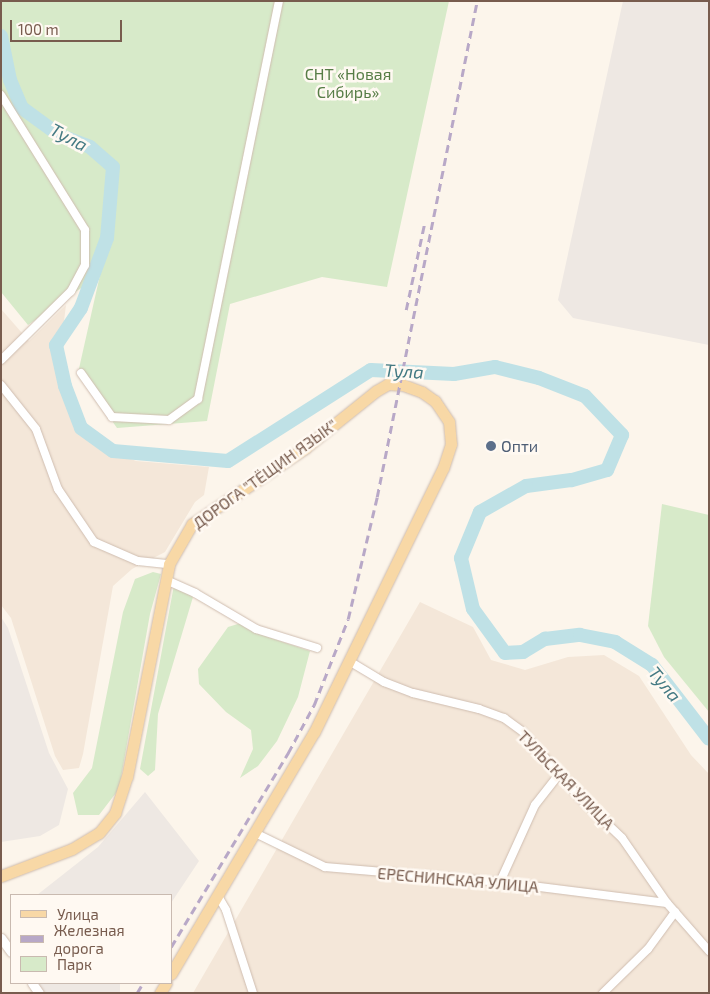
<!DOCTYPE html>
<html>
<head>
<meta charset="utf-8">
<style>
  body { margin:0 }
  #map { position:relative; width:710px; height:994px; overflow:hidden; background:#fcf5eb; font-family:"Exo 2",sans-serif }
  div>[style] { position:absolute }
  .residential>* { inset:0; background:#f4e7d9 }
  .industrial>* { inset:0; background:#eee8e3; transform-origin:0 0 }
  .green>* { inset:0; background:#d7eac9 }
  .river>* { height:14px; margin:-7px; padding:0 7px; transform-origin:7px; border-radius:7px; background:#bfe1e6 }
  .roads { filter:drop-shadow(0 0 1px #cfbdb0) drop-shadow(0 0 1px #cfbdb0) }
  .minor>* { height:8px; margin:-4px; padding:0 4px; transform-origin:4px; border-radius:4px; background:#fff }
  .tertiary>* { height:9px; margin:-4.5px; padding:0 4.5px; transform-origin:4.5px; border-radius:4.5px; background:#fff }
  .primary>* { height:11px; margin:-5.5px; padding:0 5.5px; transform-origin:5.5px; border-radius:5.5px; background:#f8d8a6 }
  .rail>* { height:2.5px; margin-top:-1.25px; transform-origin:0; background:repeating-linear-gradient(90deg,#b8a8c7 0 8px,transparent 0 13px) }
  .dots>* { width:14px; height:14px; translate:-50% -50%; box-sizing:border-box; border:2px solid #fff9f2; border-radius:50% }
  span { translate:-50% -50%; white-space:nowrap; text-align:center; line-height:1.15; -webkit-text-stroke:5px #fff9f2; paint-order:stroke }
  .park-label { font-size:16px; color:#577d46 }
  .service-label { font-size:16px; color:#4e5e75 }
  .left { translate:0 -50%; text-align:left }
  .street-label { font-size:16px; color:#785c4e }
  .water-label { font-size:18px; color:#447a83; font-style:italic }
  .frame { position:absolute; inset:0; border:2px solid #785c4e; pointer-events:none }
  .legend { position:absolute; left:10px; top:894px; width:162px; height:90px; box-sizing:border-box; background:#fff9f2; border:1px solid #c9bab0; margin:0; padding:6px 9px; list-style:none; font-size:15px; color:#785c4e }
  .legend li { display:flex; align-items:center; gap:10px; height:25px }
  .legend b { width:25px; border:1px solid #c9bab0 }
  .scale { position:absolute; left:10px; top:20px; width:112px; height:22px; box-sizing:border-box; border:2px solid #785c4e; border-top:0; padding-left:6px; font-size:15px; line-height:18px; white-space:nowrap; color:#785c4e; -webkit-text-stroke:4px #fff9f2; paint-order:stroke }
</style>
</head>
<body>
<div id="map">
  <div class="residential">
    <div style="clip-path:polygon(66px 305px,60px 353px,63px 395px,98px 445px,136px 461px,209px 467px,204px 495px,195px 502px,165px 552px,132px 569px,113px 586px,83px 754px,79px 768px,63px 770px,55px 756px,11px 618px,1px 605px,1px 309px,29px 341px)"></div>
    <div style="clip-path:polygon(420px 602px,473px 627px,491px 660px,525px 670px,568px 657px,604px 655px,639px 676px,691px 755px,709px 774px,709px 993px,193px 993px)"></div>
  </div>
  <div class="industrial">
    <div style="clip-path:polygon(623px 1px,709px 1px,709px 345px,573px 318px,558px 300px)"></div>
    <div style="clip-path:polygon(1px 617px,8px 628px,49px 753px,68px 789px,59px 825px,40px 836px,1px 842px)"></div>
    <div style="clip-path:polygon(145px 792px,199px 861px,171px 903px,171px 895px,37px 895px,98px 847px)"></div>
    <div style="left:36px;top:983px;width:84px;height:10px"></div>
  </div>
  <div class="green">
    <div style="clip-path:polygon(1px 1px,449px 1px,387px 287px,322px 277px,230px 304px,207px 421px,117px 428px,78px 373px,100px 275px,28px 325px,1px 292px)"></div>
    <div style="clip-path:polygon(662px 504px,709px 515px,709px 712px,664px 657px,648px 626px)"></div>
    <div style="clip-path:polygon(153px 572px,161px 574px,150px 614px,119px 789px,99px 815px,78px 815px,73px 793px,92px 768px,123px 612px,135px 579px)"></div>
    <div style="clip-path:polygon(174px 585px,193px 597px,158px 714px,155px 770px,148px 776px,140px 769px)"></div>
    <div style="clip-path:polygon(241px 623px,256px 633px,310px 651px,298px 697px,277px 741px,258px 766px,240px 778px,253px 749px,251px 730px,226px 712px,199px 684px,198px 669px,228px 627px)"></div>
  </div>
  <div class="river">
    <div style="left:1px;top:36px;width:45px;rotate:78.4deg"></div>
    <div style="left:10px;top:80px;width:30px;rotate:67deg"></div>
    <div style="left:22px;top:108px;width:46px;rotate:36.1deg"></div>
    <div style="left:59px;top:135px;width:33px;rotate:21deg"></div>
    <div style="left:90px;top:147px;width:30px;rotate:41deg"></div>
    <div style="left:113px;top:167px;width:71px;rotate:94.8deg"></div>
    <div style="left:107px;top:238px;width:75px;rotate:110.4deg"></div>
    <div style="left:81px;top:308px;width:45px;rotate:124deg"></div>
    <div style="left:56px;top:345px;width:42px;rotate:77.6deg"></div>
    <div style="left:65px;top:386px;width:45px;rotate:69.1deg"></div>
    <div style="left:81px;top:428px;width:39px;rotate:36deg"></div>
    <div style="left:113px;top:451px;width:115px;rotate:5deg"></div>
    <div style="left:228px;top:461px;width:169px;rotate:-32.5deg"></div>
    <div style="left:371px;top:370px;width:83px;rotate:2.8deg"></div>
    <div style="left:454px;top:374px;width:42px;rotate:-9.7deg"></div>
    <div style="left:495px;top:367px;width:45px;rotate:14deg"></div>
    <div style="left:539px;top:378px;width:49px;rotate:21.4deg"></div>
    <div style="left:585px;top:396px;width:54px;rotate:46.5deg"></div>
    <div style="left:622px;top:435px;width:38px;rotate:113deg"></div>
    <div style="left:607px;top:470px;width:37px;rotate:164deg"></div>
    <div style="left:571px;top:480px;width:45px;rotate:172.4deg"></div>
    <div style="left:526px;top:486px;width:53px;rotate:150.5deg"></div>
    <div style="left:480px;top:512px;width:50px;rotate:112.4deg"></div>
    <div style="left:461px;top:558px;width:52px;rotate:76.8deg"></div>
    <div style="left:473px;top:609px;width:54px;rotate:54deg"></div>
    <div style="left:505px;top:653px;width:18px;rotate:-3deg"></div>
    <div style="left:523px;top:652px;width:26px;rotate:-31deg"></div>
    <div style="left:545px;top:639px;width:35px;rotate:-7deg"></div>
    <div style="left:580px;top:635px;width:36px;rotate:11deg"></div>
    <div style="left:615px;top:642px;width:44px;rotate:31.9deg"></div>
    <div style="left:652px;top:665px;width:93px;rotate:52.4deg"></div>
  </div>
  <div class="roads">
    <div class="minor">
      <div style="left:1px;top:95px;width:159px;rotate:58.1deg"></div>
      <div style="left:85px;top:230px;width:35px;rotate:90deg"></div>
      <div style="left:85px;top:265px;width:30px;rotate:118deg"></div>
      <div style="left:71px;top:291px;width:98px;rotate:135.4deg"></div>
      <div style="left:81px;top:373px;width:54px;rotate:54.8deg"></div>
      <div style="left:112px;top:417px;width:57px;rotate:3deg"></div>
      <div style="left:169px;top:420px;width:36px;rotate:-36deg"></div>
      <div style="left:198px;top:399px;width:406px;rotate:-78.5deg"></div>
      <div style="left:1px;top:385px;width:56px;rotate:51.5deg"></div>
      <div style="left:36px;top:429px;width:64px;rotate:69.9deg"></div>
      <div style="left:58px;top:489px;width:64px;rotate:55.8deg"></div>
      <div style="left:94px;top:542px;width:48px;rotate:23.4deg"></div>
      <div style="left:138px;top:561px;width:31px;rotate:6deg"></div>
      <div style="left:166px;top:580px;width:32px;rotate:24deg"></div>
      <div style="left:195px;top:593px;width:71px;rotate:30.5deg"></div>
      <div style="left:256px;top:629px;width:64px;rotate:17.3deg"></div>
      <div style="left:349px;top:661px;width:41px;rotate:31deg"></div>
      <div style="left:384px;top:682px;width:31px;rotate:21deg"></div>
      <div style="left:413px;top:693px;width:68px;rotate:13.6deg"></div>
      <div style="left:479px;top:709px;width:27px;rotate:20deg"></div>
      <div style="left:504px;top:718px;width:22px;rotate:36deg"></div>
      <div style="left:522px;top:731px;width:89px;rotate:49.1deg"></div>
      <div style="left:580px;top:798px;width:58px;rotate:43.6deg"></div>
      <div style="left:622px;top:838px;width:79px;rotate:55.3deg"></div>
      <div style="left:667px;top:903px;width:64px;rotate:48.8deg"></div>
      <div style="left:255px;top:833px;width:78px;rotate:25.9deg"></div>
      <div style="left:325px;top:867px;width:176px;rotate:4.9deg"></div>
      <div style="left:500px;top:882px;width:168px;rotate:7.2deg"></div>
      <div style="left:500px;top:882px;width:85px;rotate:-65.6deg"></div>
      <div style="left:535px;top:805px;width:41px;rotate:-52deg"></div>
      <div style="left:218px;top:896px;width:16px;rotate:60deg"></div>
      <div style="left:226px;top:910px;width:87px;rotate:72deg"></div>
      <div style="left:603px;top:993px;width:63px;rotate:-44.4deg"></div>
      <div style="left:648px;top:949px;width:46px;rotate:-53.9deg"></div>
    </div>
    <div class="tertiary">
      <div style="left:1px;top:938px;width:17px;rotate:54deg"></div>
      <div style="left:32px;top:983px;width:12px;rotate:55deg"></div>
    </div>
    <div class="primary">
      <div style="left:1px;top:876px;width:76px;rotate:-20.8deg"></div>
      <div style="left:72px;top:849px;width:31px;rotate:-31deg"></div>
      <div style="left:99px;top:833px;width:26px;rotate:-51deg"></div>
      <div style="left:115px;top:813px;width:38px;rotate:-72deg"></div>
      <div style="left:127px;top:777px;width:217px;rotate:-78.8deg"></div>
      <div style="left:169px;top:564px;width:46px;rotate:-60.1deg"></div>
      <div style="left:192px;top:524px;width:136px;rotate:-33.9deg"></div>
      <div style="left:305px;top:448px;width:91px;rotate:-38.8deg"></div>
      <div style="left:376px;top:391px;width:14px;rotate:-30deg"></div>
      <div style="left:388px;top:384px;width:15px;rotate:4deg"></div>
      <div style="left:403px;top:385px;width:20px;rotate:20deg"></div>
      <div style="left:422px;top:392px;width:16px;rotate:35deg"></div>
      <div style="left:435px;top:401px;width:25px;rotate:56deg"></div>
      <div style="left:449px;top:422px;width:22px;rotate:85deg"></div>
      <div style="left:451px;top:444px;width:25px;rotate:108deg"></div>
      <div style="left:443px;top:468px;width:294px;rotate:116deg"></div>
      <div style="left:314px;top:732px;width:281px;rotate:120.6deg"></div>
      <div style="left:160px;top:993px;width:12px;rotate:-59deg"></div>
    </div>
  </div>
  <div class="rail">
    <div style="left:406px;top:310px;width:87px;rotate:-78deg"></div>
    <div style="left:171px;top:947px;width:227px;rotate:-58.9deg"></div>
    <div style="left:288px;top:753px;width:55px;rotate:-61.6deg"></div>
    <div style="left:314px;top:705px;width:92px;rotate:-68.4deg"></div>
    <div style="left:348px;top:619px;width:125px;rotate:-76.6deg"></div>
    <div style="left:377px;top:497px;width:506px;rotate:-78.6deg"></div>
    <div style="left:137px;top:993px;width:12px;rotate:-59deg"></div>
  </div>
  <div class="dots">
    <div style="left:491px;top:446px;background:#5c6f8a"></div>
  </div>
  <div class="park-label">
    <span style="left:348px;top:83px">СНТ «Новая<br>Сибирь»</span>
  </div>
  <div class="service-label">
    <span class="left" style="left:501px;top:446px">Опти</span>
  </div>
  <div class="street-label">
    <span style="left:265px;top:474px;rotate:-36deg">ДОРОГА "ТЁЩИН ЯЗЫК"</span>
    <span style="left:566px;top:780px;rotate:46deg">ТУЛЬСКАЯ УЛИЦА</span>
    <span style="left:458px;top:880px;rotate:5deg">ЕРЕСНИНСКАЯ УЛИЦА</span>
  </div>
  <div class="water-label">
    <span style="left:69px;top:137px;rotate:28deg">Тула</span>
    <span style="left:404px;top:371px;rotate:3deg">Тула</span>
    <span style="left:665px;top:684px;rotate:50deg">Тула</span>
  </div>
  <div class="frame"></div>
  <ul class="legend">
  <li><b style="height:6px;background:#f8d8a6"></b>Улица</li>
  <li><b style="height:6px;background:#b8a8c7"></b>Железная дорога</li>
  <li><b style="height:14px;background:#d7eac9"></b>Парк</li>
  </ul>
  <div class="scale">100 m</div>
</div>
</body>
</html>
